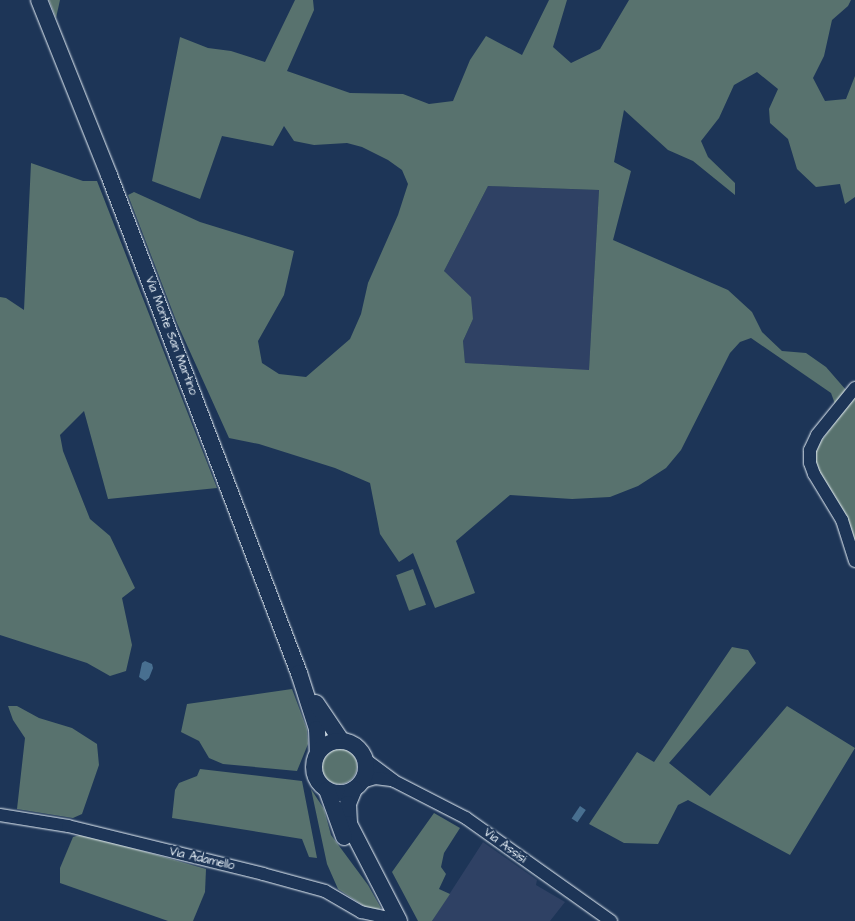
<!DOCTYPE html>
<html>
<head>
<meta charset="utf-8">
<style>
  body { margin:0 }
  #map { position:relative; width:855px; height:921px; overflow:hidden; background:#1d3557; font-family:"Architects Daughter",sans-serif }
  div>[style] { position:absolute }
  .built>* { inset:0; background:#2f4164 }
  .green>* { inset:0; background:#58726e; transform-origin:0 0 }
  .round { border-radius:50% }
  .water>* { inset:0; background:#486f90; transform-origin:0 0 }
  .roads { filter:drop-shadow(0 0 1px #e8f1f8) drop-shadow(0 0 1px #e8f1f8) }
  .street>* { height:12px; margin:-6px; padding:0 6px; transform-origin:6px; border-radius:6px; background:#1d3557 }
  .secondary>* { height:16px; margin:-8px; padding:0 8px; transform-origin:8px; border-radius:8px; background:#1d3557 }
  .secondary>.ring { margin:-8px; padding:0; box-sizing:content-box; background:none; border:16px solid #1d3557; border-radius:50% }
  span { translate:-50% -50%; white-space:nowrap; text-align:center; line-height:1.15; -webkit-text-stroke:4px #1d3557; paint-order:stroke }
  .street-label { font-size:12px; color:#e8f1f8 }
</style>
</head>
<body>
<div id="map">
  <div class="built">
    <div style="clip-path:polygon(488px 186px,599px 190px,589px 371px,465px 363px,463px 341px,473px 319px,444px 271px)"></div>
    <div style="clip-path:polygon(483px 842px,537px 880px,536px 885px,565px 902px,550px 921px,432px 921px)"></div>
  </div>
  <div class="green">
    <div style="clip-path:polygon(49px 0,60px 0,56px 18px)"></div>
    <div style="clip-path:polygon(evenodd,295px 0,313px 0,314px 10px,287px 71px,350px 93px,403px 94px,429px 104px,453px 101px,470px 60px,486px 36px,522px 55px,549px 0,567px 0,553px 47px,571px 63px,600px 49px,629px 0,851px 0,848px 6px,832px 20px,824px 56px,813px 78px,825px 101px,846px 99px,855px 76px,855px 197px,845px 204px,840px 184px,816px 187px,797px 169px,788px 139px,770px 123px,769px 109px,778px 89px,757px 72px,734px 85px,719px 118px,701px 141px,708px 157px,735px 183px,735px 195px,693px 161px,668px 150px,624px 110px,614px 162px,631px 171px,613px 240px,728px 290px,752px 312px,762px 332px,782px 351px,806px 353px,826px 367px,846px 390px,835px 404px,831px 393px,751px 338px,740px 342px,730px 353px,681px 450px,666px 468px,638px 486px,610px 497px,572px 499px,510px 495px,456px 541px,475px 593px,435px 608px,413px 553px,399px 562px,380px 534px,370px 483px,335px 468px,259px 444px,229px 438px,177px 323px,128px 195px,134px 192px,200px 222px,294px 251px,284px 295px,258px 341px,262px 363px,279px 374px,306px 377px,350px 339px,361px 314px,368px 283px,398px 215px,408px 184px,402px 170px,388px 160px,362px 147px,347px 143px,314px 145px,294px 141px,284px 126px,273px 146px,222px 136px,200px 199px,152px 181px,180px 37px,208px 48px,231px 51px,265px 62px,295px 0,488px 186px,599px 190px,589px 370px,465px 363px,463px 341px,473px 319px,471px 297px,444px 271px,488px 186px)"></div>
    <div style="clip-path:polygon(31px 163px,83px 181px,97px 181px,217px 488px,108px 499px,84px 411px,60px 435px,63px 451px,90px 519px,110px 536px,135px 588px,122px 598px,132px 645px,126px 671px,110px 676px,87px 663px,0 635px,0 297px,6px 298px,24px 310px)"></div>
    <div style="clip-path:polygon(855px 395px,855px 546px,814px 469px,816px 448px)"></div>
    <div style="left:413px;top:569px;width:38px;height:18px;rotate:70deg"></div>
    <div style="clip-path:polygon(732px 647px,748px 650px,756px 663px,669px 763px,710px 796px,787px 706px,855px 748px,790px 855px,688px 800px,678px 805px,658px 844px,624px 843px,589px 824px,637px 752px,654px 762px)"></div>
    <div style="clip-path:polygon(292px 689px,307px 729px,308px 744px,297px 771px,223px 764px,209px 758px,199px 741px,181px 732px,187px 704px)"></div>
    <div style="clip-path:polygon(8px 706px,17px 706px,39px 718px,72px 728px,97px 744px,99px 765px,82px 814px,73px 818px,17px 809px,25px 738px,13px 720px)"></div>
    <div class="round" style="left:321px;top:748px;width:36px;height:36px"></div>
    <div style="clip-path:polygon(200px 769px,302px 781px,317px 858px,309px 857px,302px 839px,172px 818px,175px 790px,179px 783px,197px 776px)"></div>
    <div style="clip-path:polygon(311px 789px,324px 809px,331px 835px,368px 885px,381px 908px,377px 910px,367px 908px,338px 889px,327px 864px)"></div>
    <div style="clip-path:polygon(434px 813px,460px 828px,444px 853px,441px 867px,446px 874px,439px 889px,450px 894px,432px 921px,418px 921px,392px 872px)"></div>
    <div style="clip-path:polygon(83px 834px,206px 869px,205px 892px,193px 921px,168px 921px,60px 883px,60px 868px,73px 837px)"></div>
  </div>
  <div class="water">
    <div style="clip-path:polygon(145px 661px,152px 664px,153px 668px,149px 678px,145px 681px,139px 677px,142px 663px)"></div>
    <div style="left:580px;top:806px;width:7px;height:15px;rotate:34deg"></div>
  </div>
  <div class="roads">
    <div class="street">
      <div style="left:855px;top:388px;width:60px;rotate:129deg"></div>
      <div style="left:817px;top:435px;width:17px;rotate:115deg"></div>
      <div style="left:810px;top:450px;width:13px;rotate:90deg"></div>
      <div style="left:810px;top:463px;width:12px;rotate:70deg"></div>
      <div style="left:814px;top:474px;width:54px;rotate:58.7deg"></div>
      <div style="left:842px;top:520px;width:43px;rotate:72.4deg"></div>
      <div style="left:365px;top:759px;width:36px;rotate:37deg"></div>
      <div style="left:394px;top:781px;width:81px;rotate:27.2deg"></div>
      <div style="left:466px;top:818px;width:178px;rotate:35.4deg"></div>
      <div style="left:362px;top:782px;width:14px;rotate:-17deg"></div>
      <div style="left:375px;top:778px;width:16px;rotate:7deg"></div>
      <div style="left:0;top:815px;width:69px;rotate:9.2deg"></div>
      <div style="left:68px;top:826px;width:201px;rotate:13.8deg"></div>
      <div style="left:263px;top:874px;width:64px;rotate:15.3deg"></div>
      <div style="left:325px;top:891px;width:42px;rotate:30.3deg"></div>
      <div style="left:361px;top:912px;width:29px;rotate:12deg"></div>
      <div style="left:389px;top:918px;width:8px;rotate:-7deg"></div>
    </div>
    <div class="secondary">
      <div style="left:39px;top:0;width:188px;rotate:68.2deg"></div>
      <div style="left:109px;top:175px;width:533px;rotate:69.12deg"></div>
      <div style="left:299px;top:673px;width:59px;rotate:72.2deg"></div>
      <div style="left:317px;top:729px;width:23px;rotate:88deg"></div>
      <div style="left:316px;top:703px;width:45px;rotate:56deg"></div>
      <div class="ring" style="left:314px;top:741px;width:36px;height:36px"></div>
      <div style="left:354px;top:789px;width:16px;rotate:112deg"></div>
      <div style="left:348px;top:804px;width:20px;rotate:87deg"></div>
      <div style="left:349px;top:824px;width:109px;rotate:62.7deg"></div>
      <div style="left:327px;top:790px;width:50px;rotate:70.1deg"></div>
    </div>
  </div>
  <div class="street-label">
    <span style="left:171px;top:336px;rotate:69deg">Via Monte San Martino</span>
    <span style="left:505px;top:846px;rotate:36deg">Via Assisi</span>
    <span style="left:202px;top:859px;rotate:13deg">Via Adamello</span>
  </div>
</div>
</body>
</html>
